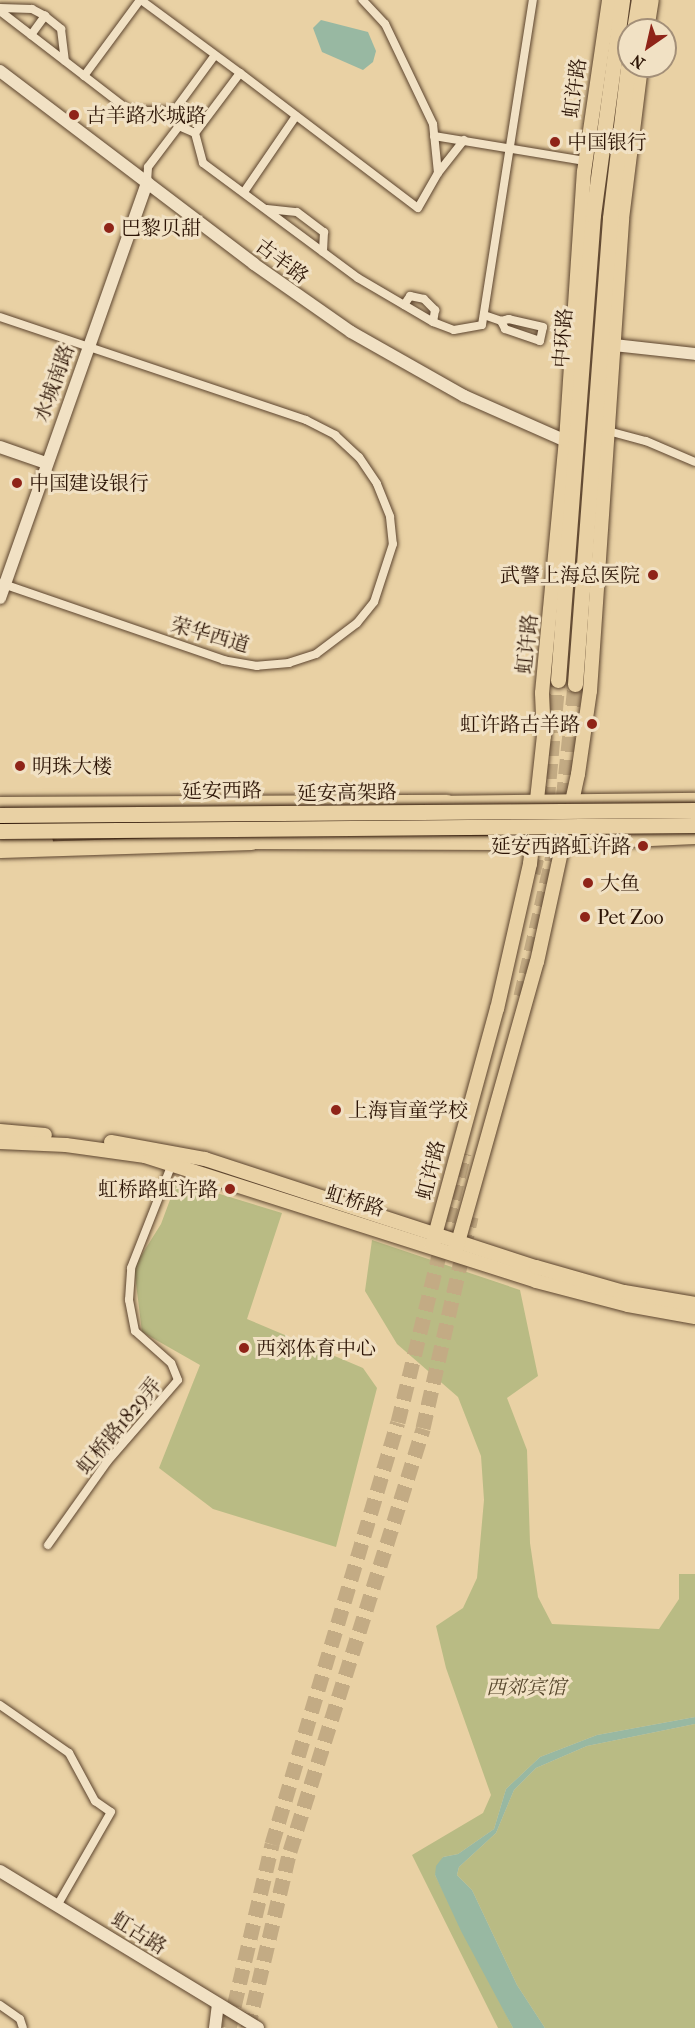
<!DOCTYPE html>
<html>
<head>
<meta charset="utf-8">
<style>
  body { margin:0 }
  #map { position:relative; width:695px; height:2028px; overflow:hidden; background:#e9d1a4; font-family:"IM FELL French Canon","Noto Serif SC",serif }
  div>[style] { position:absolute }
  .green>* { inset:0; background:#b9bb84 }
  .water>* { inset:0; background:#98b8a2 }
  .highway-tunnel>* { height:15px; margin-top:-7.5px; transform-origin:0; background:repeating-linear-gradient(90deg,#c3ab84 0 15px,transparent 0 23px) }
  .roads { filter:drop-shadow(0 0 2px #5c442e) drop-shadow(0 0 2px #5c442e) }
  .street>* { height:8px; margin:-4px; padding:0 4px; transform-origin:4px; border-radius:4px; background:#f1e1c4 }
  .secondary>* { height:12px; margin:-6px; padding:0 6px; transform-origin:6px; border-radius:6px; background:#f1e1c4 }
  .primary>* { height:14px; margin:-7px; padding:0 7px; transform-origin:7px; border-radius:7px; background:#e9d1a4 }
  .highway>* { height:15px; margin:-7.5px; padding:0 7.5px; transform-origin:7.5px; border-radius:7.5px; background:#e9d1a4 }
  .bridges { filter:drop-shadow(0 0 2px #2d1506) drop-shadow(0 0 2px #2d1506) }
  .highway-bridge>* { height:15px; margin:-7.5px; padding:0 7.5px; transform-origin:7.5px; border-radius:7.5px; background:#e9d1a4 }
  .dots>* { width:16px; height:16px; translate:-50% -50%; box-sizing:border-box; border:3px solid #f1e1c4; border-radius:50% }
  span { translate:-50% -50%; white-space:nowrap; text-align:center; line-height:1.15; -webkit-text-stroke:6px #f1e1c4; paint-order:stroke }
  .street-label { font-size:20px; color:#2d1506 }
  .poi-label { font-size:20px; color:#2d1506 }
  .left { translate:0 -50%; text-align:left }
  .right { translate:-100% -50%; text-align:right }
  .park-label { font-size:20px; color:#57472c; font-style:italic }
  .north { position:absolute; left:617px; top:18px; width:60px; height:60px; box-sizing:border-box; background:#f1e1c4; border:2px solid #a38f78; border-radius:50%; rotate:214deg; font-size:16px; font-weight:700; line-height:24px; text-align:center; color:#2d1506 }
  .north::after { content:''; display:block; margin:auto; width:21px; height:27px; background:#8f2418; clip-path:polygon(50% 0,100% 100%,50% 72%,0 100%) }
</style>
</head>
<body>
<div id="map">
  <div class="green">
    <div style="clip-path:polygon(177px 1181px,282px 1213px,247px 1319px,363px 1368px,377px 1388px,336px 1547px,213px 1509px,159px 1468px,200px 1365px,142px 1332px,134px 1267px,161px 1224px)"></div>
    <div style="clip-path:polygon(372px 1240px,520px 1290px,538px 1376px,507px 1398px,527px 1450px,530px 1543px,538px 1597px,552px 1624px,659px 1629px,679px 1599px,679px 1574px,695px 1574px,695px 1717px,597px 1735px,540px 1757px,506px 1789px,494px 1829px,458px 1854px,443px 1857px,435px 1875px,513px 2028px,498px 2028px,412px 1855px,483px 1813px,491px 1795px,446px 1668px,436px 1626px,463px 1608px,477px 1578px,484px 1500px,481px 1456px,458px 1397px,397px 1344px,365px 1291px)"></div>
    <div style="clip-path:polygon(695px 1724px,695px 2028px,545px 2028px,517px 1985px,472px 1890px,457px 1875px,459px 1867px,496px 1833px,514px 1790px,536px 1768px,587px 1746px)"></div>
  </div>
  <div class="water">
    <div style="clip-path:polygon(321px 20px,368px 32px,376px 51px,373px 62px,363px 70px,322px 52px,313px 28px)"></div>
    <div style="clip-path:polygon(695px 1717px,695px 1724px,587px 1746px,536px 1768px,514px 1790px,496px 1833px,459px 1867px,457px 1875px,472px 1890px,517px 1985px,545px 2028px,513px 2028px,461px 1931px,435px 1875px,436px 1866px,443px 1857px,458px 1854px,494px 1829px,506px 1789px,540px 1757px,597px 1735px)"></div>
  </div>
  <div class="highway-tunnel">
    <div style="left:533px;top:873px;width:50px;rotate:-76.2deg"></div>
    <div style="left:545px;top:824px;width:145px;rotate:-84.8deg"></div>
    <div style="left:521px;top:996px;width:180px;rotate:-77.2deg"></div>
    <div style="left:561px;top:820px;width:137px;rotate:-84.1deg"></div>
    <div style="left:229px;top:2028px;width:189px;rotate:-76.8deg"></div>
    <div style="left:272px;top:1844px;width:440px;rotate:-73.4deg"></div>
    <div style="left:398px;top:1422px;width:277px;rotate:-76.2deg"></div>
    <div style="left:248px;top:2028px;width:182px;rotate:-76.7deg"></div>
    <div style="left:290px;top:1851px;width:443px;rotate:-72.5deg"></div>
    <div style="left:423px;top:1428px;width:217px;rotate:-77.2deg"></div>
  </div>
  <div class="roads">
    <div class="street">
      <div style="left:141px;top:0;width:123px;rotate:36.4deg"></div>
      <div style="left:0;top:8px;width:32px;rotate:2deg"></div>
      <div style="left:32px;top:9px;width:15px;rotate:28deg"></div>
      <div style="left:45px;top:16px;width:21px;rotate:39deg"></div>
      <div style="left:61px;top:29px;width:32px;rotate:83deg"></div>
      <div style="left:0;top:11px;width:164px;rotate:37.6deg"></div>
      <div style="left:130px;top:111px;width:44px"></div>
      <div style="left:31px;top:35px;width:24px;rotate:-54deg"></div>
      <div style="left:84px;top:76px;width:94px;rotate:-53.6deg"></div>
      <div style="left:179px;top:126px;width:16px;rotate:-108deg"></div>
      <div style="left:174px;top:111px;width:69px;rotate:-53.8deg"></div>
      <div style="left:195px;top:133px;width:31px;rotate:75deg"></div>
      <div style="left:203px;top:163px;width:193px;rotate:36.6deg"></div>
      <div style="left:358px;top:278px;width:87px;rotate:30.4deg"></div>
      <div style="left:433px;top:322px;width:22px;rotate:21deg"></div>
      <div style="left:454px;top:330px;width:28px;rotate:-10deg"></div>
      <div style="left:482px;top:325px;width:329px;rotate:-81.1deg"></div>
      <div style="left:434px;top:136px;width:153px;rotate:9.4deg"></div>
      <div style="left:438px;top:173px;width:42px;rotate:-51.8deg"></div>
      <div style="left:147px;top:182px;width:15px;rotate:-86deg"></div>
      <div style="left:148px;top:167px;width:51px;rotate:-52.9deg"></div>
      <div style="left:179px;top:126px;width:17px;rotate:24deg"></div>
      <div style="left:195px;top:133px;width:75px;rotate:-53.1deg"></div>
      <div style="left:240px;top:73px;width:223px;rotate:37.2deg"></div>
      <div style="left:418px;top:208px;width:40px;rotate:-60.3deg"></div>
      <div style="left:438px;top:173px;width:49px;rotate:-95.8deg"></div>
      <div style="left:433px;top:124px;width:111px;rotate:-115.6deg"></div>
      <div style="left:385px;top:24px;width:33px;rotate:-133deg"></div>
      <div style="left:244px;top:192px;width:92px;rotate:-55.6deg"></div>
      <div style="left:267px;top:209px;width:30px;rotate:6deg"></div>
      <div style="left:297px;top:212px;width:34px;rotate:37deg"></div>
      <div style="left:324px;top:232px;width:20px;rotate:93deg"></div>
      <div style="left:404px;top:305px;width:11px;rotate:-56deg"></div>
      <div style="left:410px;top:296px;width:14px;rotate:12deg"></div>
      <div style="left:424px;top:299px;width:16px;rotate:45deg"></div>
      <div style="left:435px;top:310px;width:12px;rotate:99deg"></div>
      <div style="left:484px;top:315px;width:18px;rotate:19deg"></div>
      <div style="left:501px;top:321px;width:9px;rotate:63deg"></div>
      <div style="left:505px;top:329px;width:37px;rotate:19deg"></div>
      <div style="left:540px;top:341px;width:14px;rotate:-78deg"></div>
      <div style="left:543px;top:327px;width:35px;rotate:-167deg"></div>
      <div style="left:509px;top:319px;width:8px;rotate:166deg"></div>
      <div style="left:0;top:317px;width:323px;rotate:18.6deg"></div>
      <div style="left:306px;top:420px;width:33px;rotate:27deg"></div>
      <div style="left:335px;top:435px;width:33px;rotate:43deg"></div>
      <div style="left:359px;top:457px;width:32px;rotate:56deg"></div>
      <div style="left:377px;top:484px;width:35px;rotate:68deg"></div>
      <div style="left:390px;top:517px;width:27px;rotate:84deg"></div>
      <div style="left:393px;top:544px;width:61px;rotate:108.1deg"></div>
      <div style="left:374px;top:602px;width:27px;rotate:129deg"></div>
      <div style="left:357px;top:623px;width:51px;rotate:142.9deg"></div>
      <div style="left:316px;top:654px;width:28px;rotate:162deg"></div>
      <div style="left:289px;top:663px;width:32px;rotate:175deg"></div>
      <div style="left:257px;top:666px;width:34px;rotate:-170deg"></div>
      <div style="left:224px;top:660px;width:236px;rotate:-161deg"></div>
      <div style="left:608px;top:431px;width:39px;rotate:15deg"></div>
      <div style="left:646px;top:441px;width:53px;rotate:23.2deg"></div>
      <div style="left:48px;top:1545px;width:102px;rotate:-54.6deg"></div>
      <div style="left:107px;top:1462px;width:108px;rotate:-49.1deg"></div>
      <div style="left:178px;top:1380px;width:18px;rotate:-112deg"></div>
      <div style="left:171px;top:1363px;width:48px;rotate:-138.4deg"></div>
      <div style="left:135px;top:1331px;width:32px;rotate:-101deg"></div>
      <div style="left:129px;top:1300px;width:32px;rotate:-86deg"></div>
      <div style="left:131px;top:1268px;width:112px;rotate:-68.5deg"></div>
      <div style="left:0;top:1705px;width:84px;rotate:34.8deg"></div>
      <div style="left:69px;top:1753px;width:55px;rotate:61.6deg"></div>
      <div style="left:95px;top:1801px;width:19px;rotate:35deg"></div>
      <div style="left:111px;top:1812px;width:108px;rotate:119.9deg"></div>
      <div style="left:0;top:2005px;width:24px;rotate:35deg"></div>
      <div style="left:20px;top:2019px;width:9px;rotate:72deg"></div>
    </div>
    <div class="secondary">
      <div style="left:0;top:71px;width:319px;rotate:37.2deg"></div>
      <div style="left:254px;top:264px;width:118px;rotate:35deg"></div>
      <div style="left:351px;top:332px;width:130px;rotate:29.5deg"></div>
      <div style="left:464px;top:396px;width:111px;rotate:23.8deg"></div>
      <div style="left:614px;top:345px;width:81px;rotate:6.3deg"></div>
      <div style="left:0;top:447px;width:49px;rotate:19.2deg"></div>
      <div style="left:0;top:598px;width:441px;rotate:-70.5deg"></div>
      <div style="left:0;top:1871px;width:302px;rotate:31.3deg"></div>
      <div style="left:215px;top:2028px;width:24px;rotate:-83deg"></div>
    </div>
    <div class="primary">
      <div style="left:647px;top:30px;width:30px;rotate:-81deg"></div>
      <div style="left:437px;top:803px;width:258px;rotate:-0.7deg"></div>
      <div style="left:0;top:842px;width:46px;rotate:-1.2deg"></div>
      <div style="left:242px;top:842px;width:321px;rotate:0.2deg"></div>
      <div style="left:563px;top:843px;width:132px;rotate:-2.6deg"></div>
      <div style="left:0;top:1131px;width:45px;rotate:5.1deg"></div>
      <div style="left:0;top:1142px;width:66px;rotate:2.6deg"></div>
      <div style="left:66px;top:1145px;width:80px;rotate:7.9deg"></div>
      <div style="left:145px;top:1156px;width:410px;rotate:17.7deg"></div>
      <div style="left:536px;top:1281px;width:95px;rotate:14.6deg"></div>
      <div style="left:628px;top:1305px;width:68px;rotate:10.2deg"></div>
      <div style="left:111px;top:1142px;width:96px;rotate:10.3deg"></div>
      <div style="left:205px;top:1159px;width:348px;rotate:18.1deg"></div>
      <div style="left:536px;top:1267px;width:91px;rotate:15.9deg"></div>
      <div style="left:624px;top:1292px;width:72px;rotate:9.6deg"></div>
      <div style="left:432px;top:1246px;width:246px;rotate:-74.7deg"></div>
      <div style="left:497px;top:1009px;width:149px;rotate:-77.2deg"></div>
      <div style="left:530px;top:864px;width:129px;rotate:-83.8deg"></div>
      <div style="left:544px;top:736px;width:43px;rotate:-92.7deg"></div>
      <div style="left:542px;top:693px;width:253px;rotate:-84.6deg"></div>
      <div style="left:566px;top:441px;width:270px;rotate:-86.2deg"></div>
      <div style="left:584px;top:172px;width:174px;rotate:-81.7deg"></div>
      <div style="left:455px;top:1253px;width:302px;rotate:-74.3deg"></div>
      <div style="left:537px;top:962px;width:192px;rotate:-77.7deg"></div>
      <div style="left:578px;top:774px;width:84px;rotate:-81.8deg"></div>
      <div style="left:590px;top:691px;width:473px;rotate:-86.1deg"></div>
      <div style="left:622px;top:219px;width:154px;rotate:-82.9deg"></div>
    </div>
    <div class="highway">
      <div style="left:634px;top:30px;width:30px;rotate:-81deg"></div>
      <div style="left:558px;top:680px;width:466px;rotate:-85.7deg"></div>
      <div style="left:593px;top:215px;width:217px;rotate:-82.3deg"></div>
      <div style="left:575px;top:684px;width:467px;rotate:-85.7deg"></div>
      <div style="left:610px;top:218px;width:161px;rotate:-83.2deg"></div>
      <div style="left:0;top:804px;width:446px;rotate:-0.3deg"></div>
      <div style="left:0;top:850px;width:251px;rotate:-1.8deg"></div>
    </div>
  </div>
  <div class="bridges">
    <div class="highway-bridge">
      <div style="left:0;top:815px;width:695px;rotate:-0.41deg"></div>
      <div style="left:0;top:831px;width:695px;rotate:-0.49deg"></div>
    </div>
  </div>
  <div class="dots">
    <div style="left:74px;top:115px;background:#8f2418"></div>
    <div style="left:555px;top:142px;background:#8f2418"></div>
    <div style="left:109px;top:228px;background:#8f2418"></div>
    <div style="left:17px;top:483px;background:#8f2418"></div>
    <div style="left:653px;top:575px;background:#8f2418"></div>
    <div style="left:592px;top:724px;background:#8f2418"></div>
    <div style="left:20px;top:766px;background:#8f2418"></div>
    <div style="left:643px;top:846px;background:#8f2418"></div>
    <div style="left:588px;top:883px;background:#8f2418"></div>
    <div style="left:585px;top:917px;background:#8f2418"></div>
    <div style="left:336px;top:1110px;background:#8f2418"></div>
    <div style="left:230px;top:1189px;background:#8f2418"></div>
    <div style="left:244px;top:1348px;background:#8f2418"></div>
  </div>
  <div class="street-label">
    <span style="left:575px;top:88px;rotate:-82deg">虹许路</span>
    <span style="left:282px;top:261px;rotate:37deg">古羊路</span>
    <span style="left:563px;top:338px;rotate:-86deg">中环路</span>
    <span style="left:54px;top:383px;rotate:-70deg">水城南路</span>
    <span style="left:210px;top:635px;rotate:16deg">荣华西道</span>
    <span style="left:527px;top:644px;rotate:-84deg">虹许路</span>
    <span style="left:222px;top:791px;rotate:-1deg">延安西路</span>
    <span style="left:347px;top:793px;rotate:-1deg">延安高架路</span>
    <span style="left:431px;top:1170px;rotate:-76deg">虹许路</span>
    <span style="left:355px;top:1201px;rotate:17deg">虹桥路</span>
    <span style="left:119px;top:1426px;rotate:-50deg">虹桥路1829弄</span>
    <span style="left:139px;top:1933px;rotate:32deg">虹古路</span>
  </div>
  <div class="poi-label">
    <span class="left" style="left:86px;top:115px">古羊路水城路</span>
    <span class="left" style="left:567px;top:142px">中国银行</span>
    <span class="left" style="left:121px;top:228px">巴黎贝甜</span>
    <span class="left" style="left:29px;top:483px">中国建设银行</span>
    <span class="right" style="left:640px;top:575px">武警上海总医院</span>
    <span class="right" style="left:580px;top:724px">虹许路古羊路</span>
    <span class="left" style="left:32px;top:766px">明珠大楼</span>
    <span class="right" style="left:631px;top:846px">延安西路虹许路</span>
    <span class="left" style="left:600px;top:883px">大鱼</span>
    <span class="left" style="left:597px;top:917px">Pet Zoo</span>
    <span class="left" style="left:348px;top:1110px">上海盲童学校</span>
    <span class="right" style="left:218px;top:1189px">虹桥路虹许路</span>
    <span class="left" style="left:256px;top:1348px">西郊体育中心</span>
  </div>
  <div class="park-label">
    <span style="left:526px;top:1687px">西郊宾馆</span>
  </div>
  <div class="north">N</div>
</div>
</body>
</html>
